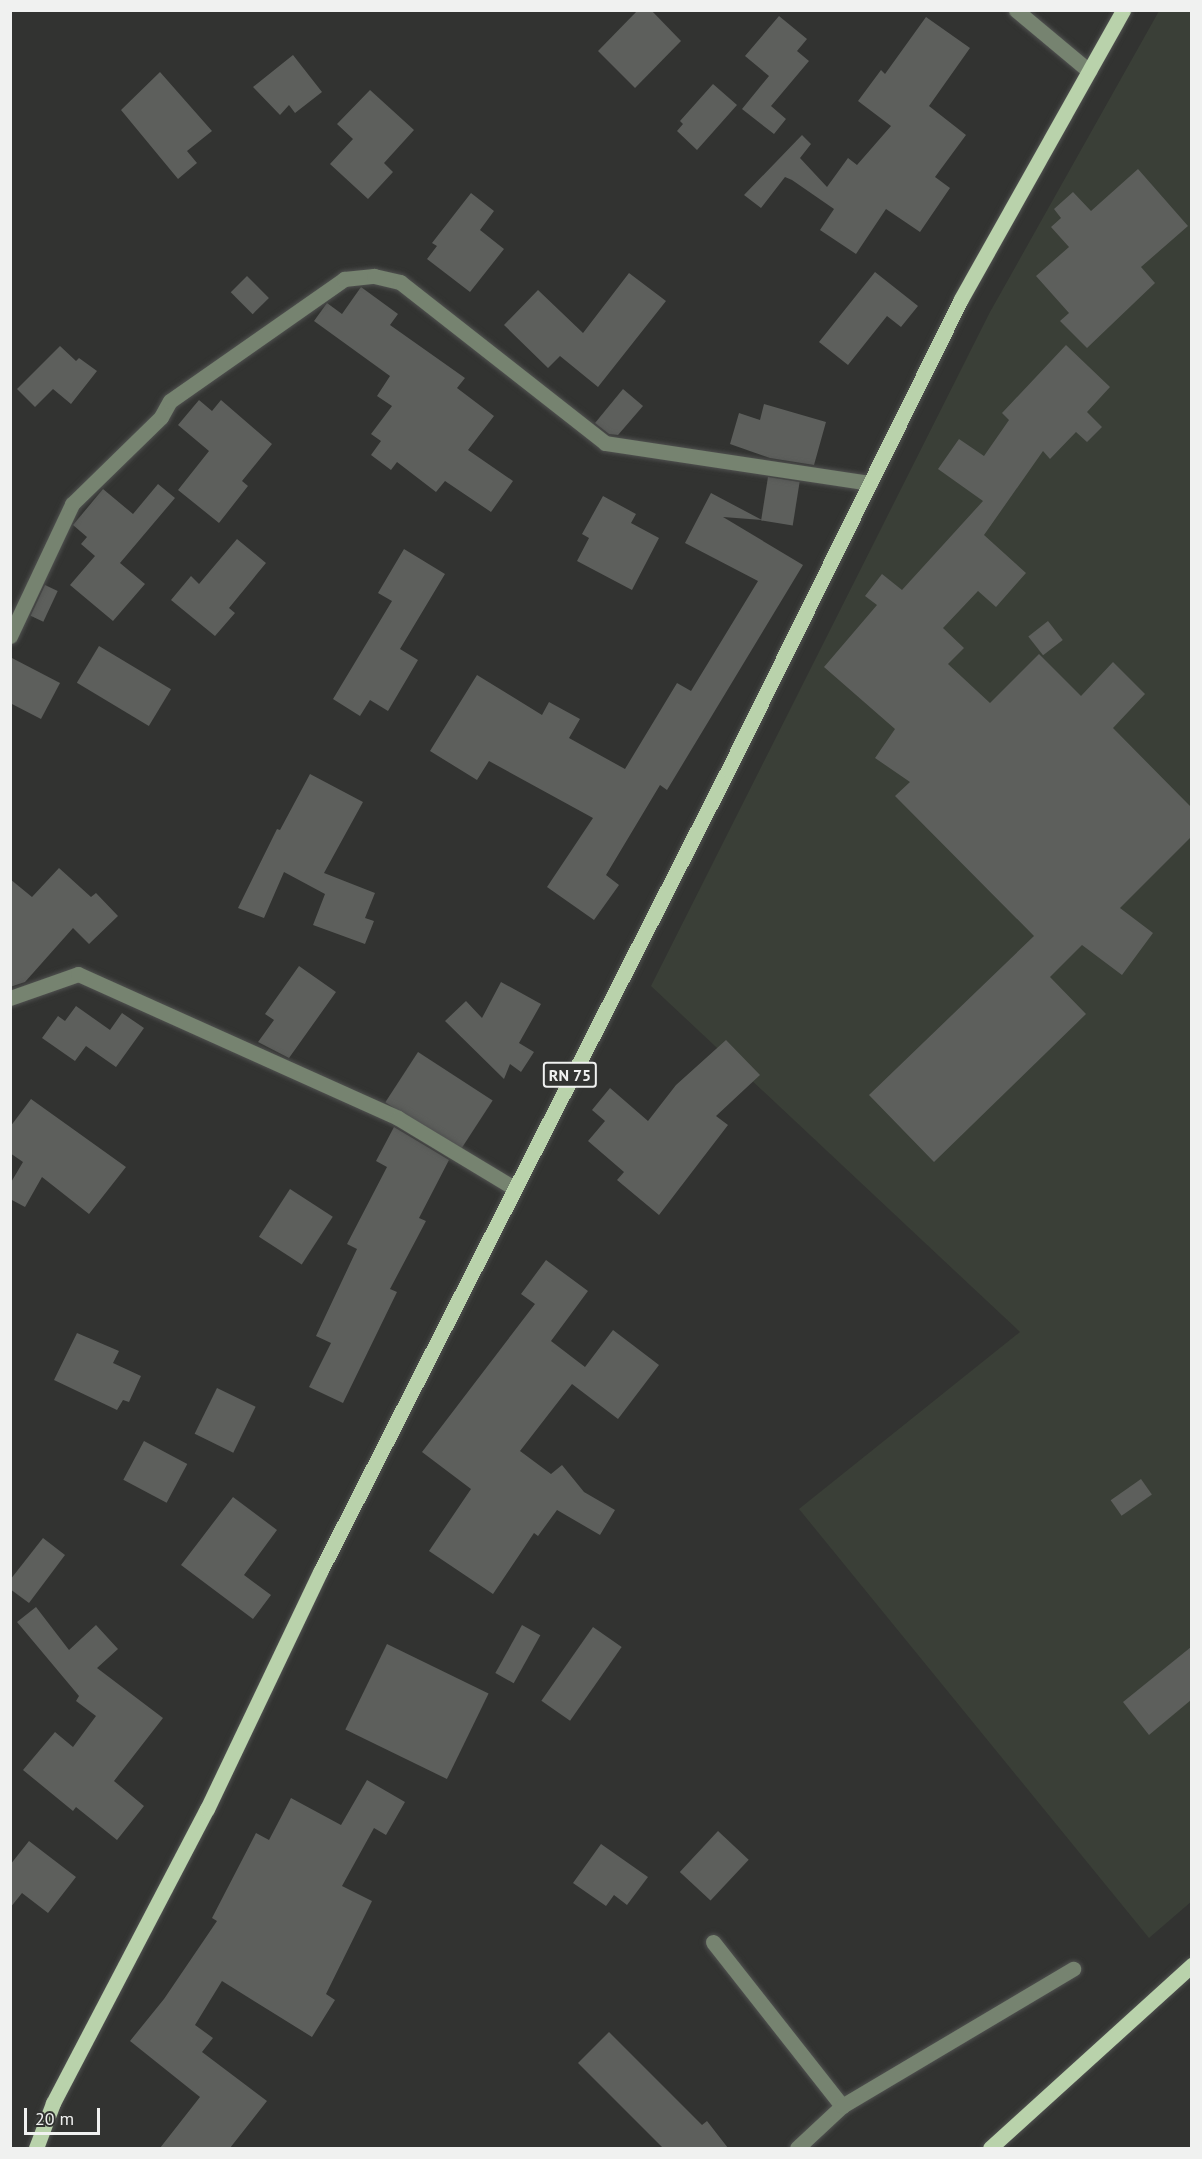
<!DOCTYPE html>
<html>
<head>
<meta charset="utf-8">
<style>
  body { margin:0 }
  #map { position:relative; width:1202px; height:2159px; overflow:hidden; background:#323331; font-family:"PT Sans",sans-serif }
  div>[style] { position:absolute }
  .built>* { inset:0; background:#3a3f37 }
  .building>* { inset:0; background:#5d5f5c; transform-origin:0 0 }
  .roads { filter:drop-shadow(0 0 2px #505150) drop-shadow(0 0 2px #505150) }
  .minor>* { height:15px; margin:-7.5px; padding:0 7.5px; transform-origin:7.5px; border-radius:7.5px; background:#768370 }
  .major>* { height:15px; margin:-7.5px; padding:0 7.5px; transform-origin:7.5px; border-radius:7.5px; background:#b9d2ab }
  span { translate:-50% -50%; white-space:nowrap; text-align:center; line-height:1.15; -webkit-text-stroke:6px #323331; paint-order:stroke }
  .shield-label span { padding:2px 4px; background:#323331; border:2px solid; border-radius:4px; -webkit-text-stroke-width:0 }
  .shield-label { font-size:16px; color:#f0f1f0; font-weight:700 }
  .frame { position:absolute; inset:0; border:12px solid #f0f1f0; pointer-events:none }
  .scale { position:absolute; left:24px; top:2108px; width:76px; height:27px; box-sizing:border-box; border:3px solid #f0f1f0; border-top:0; padding-left:8px; font-size:18px; line-height:21px; white-space:nowrap; color:#f0f1f0; -webkit-text-stroke:4px #323331; paint-order:stroke }
</style>
</head>
<body>
<div id="map">
  <div class="built">
    <div style="clip-path:polygon(1159px 11px,1191px 11px,1192px 1901px,1149px 1938px,799px 1509px,1020px 1332px,651px 986px,990px 312px)"></div>
  </div>
  <div class="building">
    <div style="clip-path:polygon(638px 10px,651px 10px,681px 41px,635px 88px,598px 51px)"></div>
    <div style="clip-path:polygon(779px 16px,807px 39px,797px 51px,809px 61px,771px 106px,786px 119px,774px 134px,742px 109px,769px 76px,745px 56px)"></div>
    <div style="clip-path:polygon(926px 17px,970px 48px,929px 106px,966px 135px,935px 177px,950px 188px,920px 232px,886px 209px,856px 254px,820px 230px,834px 209px,792px 180px,785px 177px,761px 208px,744px 195px,802px 135px,811px 144px,800px 158px,827px 187px,848px 158px,857px 165px,891px 126px,858px 101px,881px 70px,885px 74px)"></div>
    <div style="clip-path:polygon(293px 55px,322px 92px,295px 113px,289px 105px,280px 115px,253px 87px)"></div>
    <div style="clip-path:polygon(160px 72px,212px 131px,187px 151px,197px 163px,178px 179px,121px 110px)"></div>
    <div style="clip-path:polygon(713px 84px,737px 105px,697px 150px,677px 131px,683px 124px,680px 121px)"></div>
    <div style="clip-path:polygon(370px 90px,414px 130px,384px 163px,393px 172px,368px 199px,330px 164px,353px 139px,337px 124px)"></div>
    <div style="clip-path:polygon(1138px 169px,1188px 226px,1141px 267px,1155px 283px,1087px 348px,1060px 321px,1069px 313px,1036px 276px,1069px 247px,1051px 227px,1061px 218px,1054px 209px,1073px 192px,1091px 211px)"></div>
    <div style="clip-path:polygon(471px 193px,494px 211px,480px 230px,504px 249px,470px 292px,427px 259px,437px 246px,432px 243px)"></div>
    <div style="clip-path:polygon(875px 272px,918px 306px,901px 327px,887px 316px,848px 365px,819px 342px)"></div>
    <div style="clip-path:polygon(629px 273px,666px 301px,598px 387px,560px 356px,548px 368px,504px 325px,538px 290px,583px 333px)"></div>
    <div style="left:247px;top:276px;width:31px;height:23px;rotate:45deg"></div>
    <div style="clip-path:polygon(361px 287px,398px 314px,390px 325px,465px 378px,457px 388px,494px 416px,468px 450px,513px 481px,491px 512px,445px 481px,436px 492px,397px 462px,391px 470px,371px 455px,381px 441px,371px 434px,392px 406px,377px 396px,390px 376px,314px 321px,327px 303px,342px 314px)"></div>
    <div style="clip-path:polygon(1066px 345px,1110px 387px,1087px 412px,1102px 427px,1087px 442px,1076px 432px,1050px 459px,1043px 451px,984px 535px,1026px 573px,996px 607px,978px 591px,943px 628px,964px 648px,948px 664px,990px 703px,1039px 654px,1081px 696px,1113px 662px,1145px 694px,1113px 728px,1191px 807px,1191px 837px,1120px 908px,1153px 933px,1122px 975px,1082px 945px,1050px 977px,1086px 1014px,934px 1162px,869px 1095px,1034px 936px,895px 796px,910px 782px,875px 758px,895px 729px,824px 667px,877px 605px,865px 596px,882px 574px,902px 590px,983px 501px,938px 469px,959px 439px,984px 456px,1009px 420px,1002px 413px)"></div>
    <div style="clip-path:polygon(60px 346px,76px 361px,79px 358px,97px 371px,71px 404px,53px 389px,35px 407px,17px 389px)"></div>
    <div style="clip-path:polygon(623px 389px,643px 406px,618px 435px,609px 434px,595px 423px)"></div>
    <div style="clip-path:polygon(199px 400px,212px 411px,221px 400px,272px 444px,242px 481px,248px 486px,219px 523px,178px 490px,209px 451px,178px 425px)"></div>
    <div style="clip-path:polygon(764px 404px,826px 422px,814px 465px,770px 458px,730px 444px,739px 413px,760px 420px)"></div>
    <div style="left:768px;top:477px;width:32px;height:44px;rotate:9deg"></div>
    <div style="clip-path:polygon(158px 484px,175px 498px,120px 563px,145px 584px,113px 621px,70px 585px,95px 556px,81px 544px,87px 537px,73px 525px,103px 489px,133px 514px)"></div>
    <div style="clip-path:polygon(711px 493px,762px 520px,723px 517px,803px 565px,667px 790px,660px 785px,606px 875px,619px 885px,594px 920px,547px 887px,593px 818px,489px 761px,477px 780px,430px 751px,477px 675px,542px 715px,549px 702px,580px 719px,569px 738px,625px 769px,677px 683px,691px 691px,758px 581px,685px 543px)"></div>
    <div style="clip-path:polygon(603px 496px,636px 514px,631px 523px,659px 538px,632px 590px,577px 561px,589px 538px,582px 534px)"></div>
    <div style="clip-path:polygon(237px 539px,266px 563px,229px 608px,235px 613px,215px 636px,171px 600px,191px 576px,199px 584px)"></div>
    <div style="clip-path:polygon(404px 549px,445px 574px,400px 649px,418px 660px,388px 711px,370px 700px,360px 716px,333px 699px,392px 601px,378px 593px)"></div>
    <div style="left:45px;top:585px;width:14px;height:34px;rotate:25deg"></div>
    <div style="left:1048px;top:621px;width:24px;height:25px;rotate:52deg"></div>
    <div style="left:99px;top:646px;width:84px;height:43px;rotate:31deg"></div>
    <div style="clip-path:polygon(10px 657px,60px 683px,41px 719px,10px 703px)"></div>
    <div style="clip-path:polygon(310px 774px,363px 802px,324px 873px,375px 893px,365px 918px,374px 921px,365px 944px,313px 925px,325px 894px,284px 872px,264px 918px,238px 908px,277px 829px,280px 830px)"></div>
    <div style="clip-path:polygon(59px 868px,91px 897px,96px 893px,118px 916px,89px 944px,73px 928px,25px 982px,10px 987px,10px 879px,32px 897px)"></div>
    <div style="clip-path:polygon(299px 966px,336px 992px,289px 1058px,258px 1042px,274px 1020px,265px 1014px)"></div>
    <div style="clip-path:polygon(501px 982px,541px 1004px,519px 1043px,534px 1052px,521px 1072px,510px 1064px,504px 1079px,445px 1021px,466px 1001px,482px 1018px)"></div>
    <div style="clip-path:polygon(76px 1006px,110px 1030px,122px 1013px,144px 1028px,116px 1067px,86px 1046px,75px 1061px,42px 1038px,58px 1016px,65px 1021px)"></div>
    <div style="clip-path:polygon(726px 1040px,760px 1075px,716px 1116px,728px 1125px,659px 1215px,617px 1180px,624px 1172px,588px 1141px,605px 1121px,592px 1110px,610px 1088px,648px 1121px,676px 1085px)"></div>
    <div style="left:418px;top:1052px;width:89px;height:60px;rotate:33deg"></div>
    <div style="clip-path:polygon(31px 1099px,126px 1167px,89px 1214px,42px 1177px,25px 1207px,10px 1199px,10px 1184px,23px 1162px,10px 1153px,10px 1127px)"></div>
    <div style="clip-path:polygon(394px 1127px,449px 1160px,419px 1218px,426px 1221px,390px 1289px,397px 1292px,343px 1403px,309px 1387px,331px 1343px,316px 1336px,357px 1249px,347px 1244px,387px 1167px,376px 1161px)"></div>
    <div style="left:290px;top:1189px;width:51px;height:57px;rotate:33deg"></div>
    <div style="clip-path:polygon(546px 1260px,588px 1291px,551px 1341px,585px 1367px,613px 1330px,659px 1365px,618px 1419px,572px 1384px,520px 1451px,551px 1474px,562px 1465px,584px 1492px,615px 1510px,600px 1535px,557px 1510px,538px 1536px,534px 1533px,493px 1594px,429px 1551px,471px 1489px,422px 1452px,535px 1304px,521px 1294px)"></div>
    <div style="clip-path:polygon(77px 1333px,119px 1351px,113px 1363px,141px 1376px,129px 1402px,123px 1400px,117px 1410px,54px 1380px)"></div>
    <div style="left:217px;top:1388px;width:43px;height:51px;rotate:26deg"></div>
    <div style="left:144px;top:1441px;width:49px;height:44px;rotate:28deg"></div>
    <div style="left:1141px;top:1479px;width:19px;height:37px;rotate:55deg"></div>
    <div style="clip-path:polygon(233px 1497px,277px 1530px,244px 1575px,271px 1595px,253px 1619px,181px 1565px)"></div>
    <div style="clip-path:polygon(43px 1538px,65px 1555px,29px 1603px,10px 1589px,10px 1580px)"></div>
    <div style="clip-path:polygon(36px 1607px,69px 1650px,96px 1625px,118px 1649px,97px 1668px,163px 1718px,114px 1781px,144px 1806px,117px 1840px,76px 1807px,73px 1811px,23px 1770px,55px 1732px,73px 1747px,96px 1716px,76px 1701px,79px 1696px,17px 1622px)"></div>
    <div style="left:522px;top:1625px;width:21px;height:55px;rotate:29deg"></div>
    <div style="left:593px;top:1627px;width:35px;height:90px;rotate:35deg"></div>
    <div style="left:387px;top:1644px;width:113px;height:95px;rotate:26deg"></div>
    <div style="clip-path:polygon(1191px 1647px,1191px 1700px,1149px 1735px,1123px 1702px)"></div>
    <div style="clip-path:polygon(367px 1780px,405px 1802px,386px 1835px,374px 1828px,342px 1886px,372px 1901px,326px 1994px,335px 2000px,312px 2037px,222px 1981px,195px 2025px,213px 2038px,202px 2052px,267px 2101px,230px 2148px,160px 2148px,200px 2097px,130px 2041px,164px 1999px,217px 1921px,212px 1918px,256px 1833px,269px 1840px,291px 1798px,341px 1825px)"></div>
    <div style="left:718px;top:1831px;width:42px;height:56px;rotate:43deg"></div>
    <div style="clip-path:polygon(29px 1841px,76px 1877px,48px 1913px,22px 1893px,10px 1908px,10px 1865px)"></div>
    <div style="clip-path:polygon(601px 1844px,648px 1877px,627px 1905px,614px 1895px,606px 1906px,573px 1883px)"></div>
    <div style="clip-path:polygon(609px 2032px,702px 2125px,707px 2121px,728px 2148px,663px 2148px,578px 2063px)"></div>
  </div>
  <div class="roads">
    <div class="minor">
      <div style="left:1016px;top:10px;width:95px;rotate:39.9deg"></div>
      <div style="left:10px;top:636px;width:146px;rotate:-64.8deg"></div>
      <div style="left:72px;top:504px;width:124px;rotate:-44.3deg"></div>
      <div style="left:161px;top:417px;width:18px;rotate:-61deg"></div>
      <div style="left:170px;top:401px;width:213px;rotate:-35deg"></div>
      <div style="left:344px;top:279px;width:30px;rotate:-6deg"></div>
      <div style="left:374px;top:276px;width:27px;rotate:13deg"></div>
      <div style="left:400px;top:282px;width:261px;rotate:38.1deg"></div>
      <div style="left:605px;top:443px;width:268px;rotate:8.6deg"></div>
      <div style="left:10px;top:998px;width:72px;rotate:-19.4deg"></div>
      <div style="left:78px;top:974px;width:351px;rotate:24.2deg"></div>
      <div style="left:398px;top:1118px;width:135px;rotate:31.1deg"></div>
      <div style="left:713px;top:1942px;width:209px;rotate:51.8deg"></div>
      <div style="left:797px;top:2148px;width:62px;rotate:-43deg"></div>
      <div style="left:842px;top:2106px;width:269px;rotate:-30.7deg"></div>
    </div>
    <div class="major">
      <div style="left:36px;top:2148px;width:48px;rotate:-69.3deg"></div>
      <div style="left:53px;top:2103px;width:332px;rotate:-62.4deg"></div>
      <div style="left:207px;top:1809px;width:263px;rotate:-64.5deg"></div>
      <div style="left:320px;top:1572px;width:900px;rotate:-63.04deg"></div>
      <div style="left:728px;top:770px;width:525px;rotate:-63.68deg"></div>
      <div style="left:961px;top:299px;width:331px;rotate:-60.7deg"></div>
      <div style="left:990px;top:2148px;width:273px;rotate:-42.2deg"></div>
    </div>
  </div>
  <div class="shield-label">
    <span style="left:570px;top:1075px">RN 75</span>
  </div>
  <div class="frame"></div>
  <div class="scale">20 m</div>
</div>
</body>
</html>
